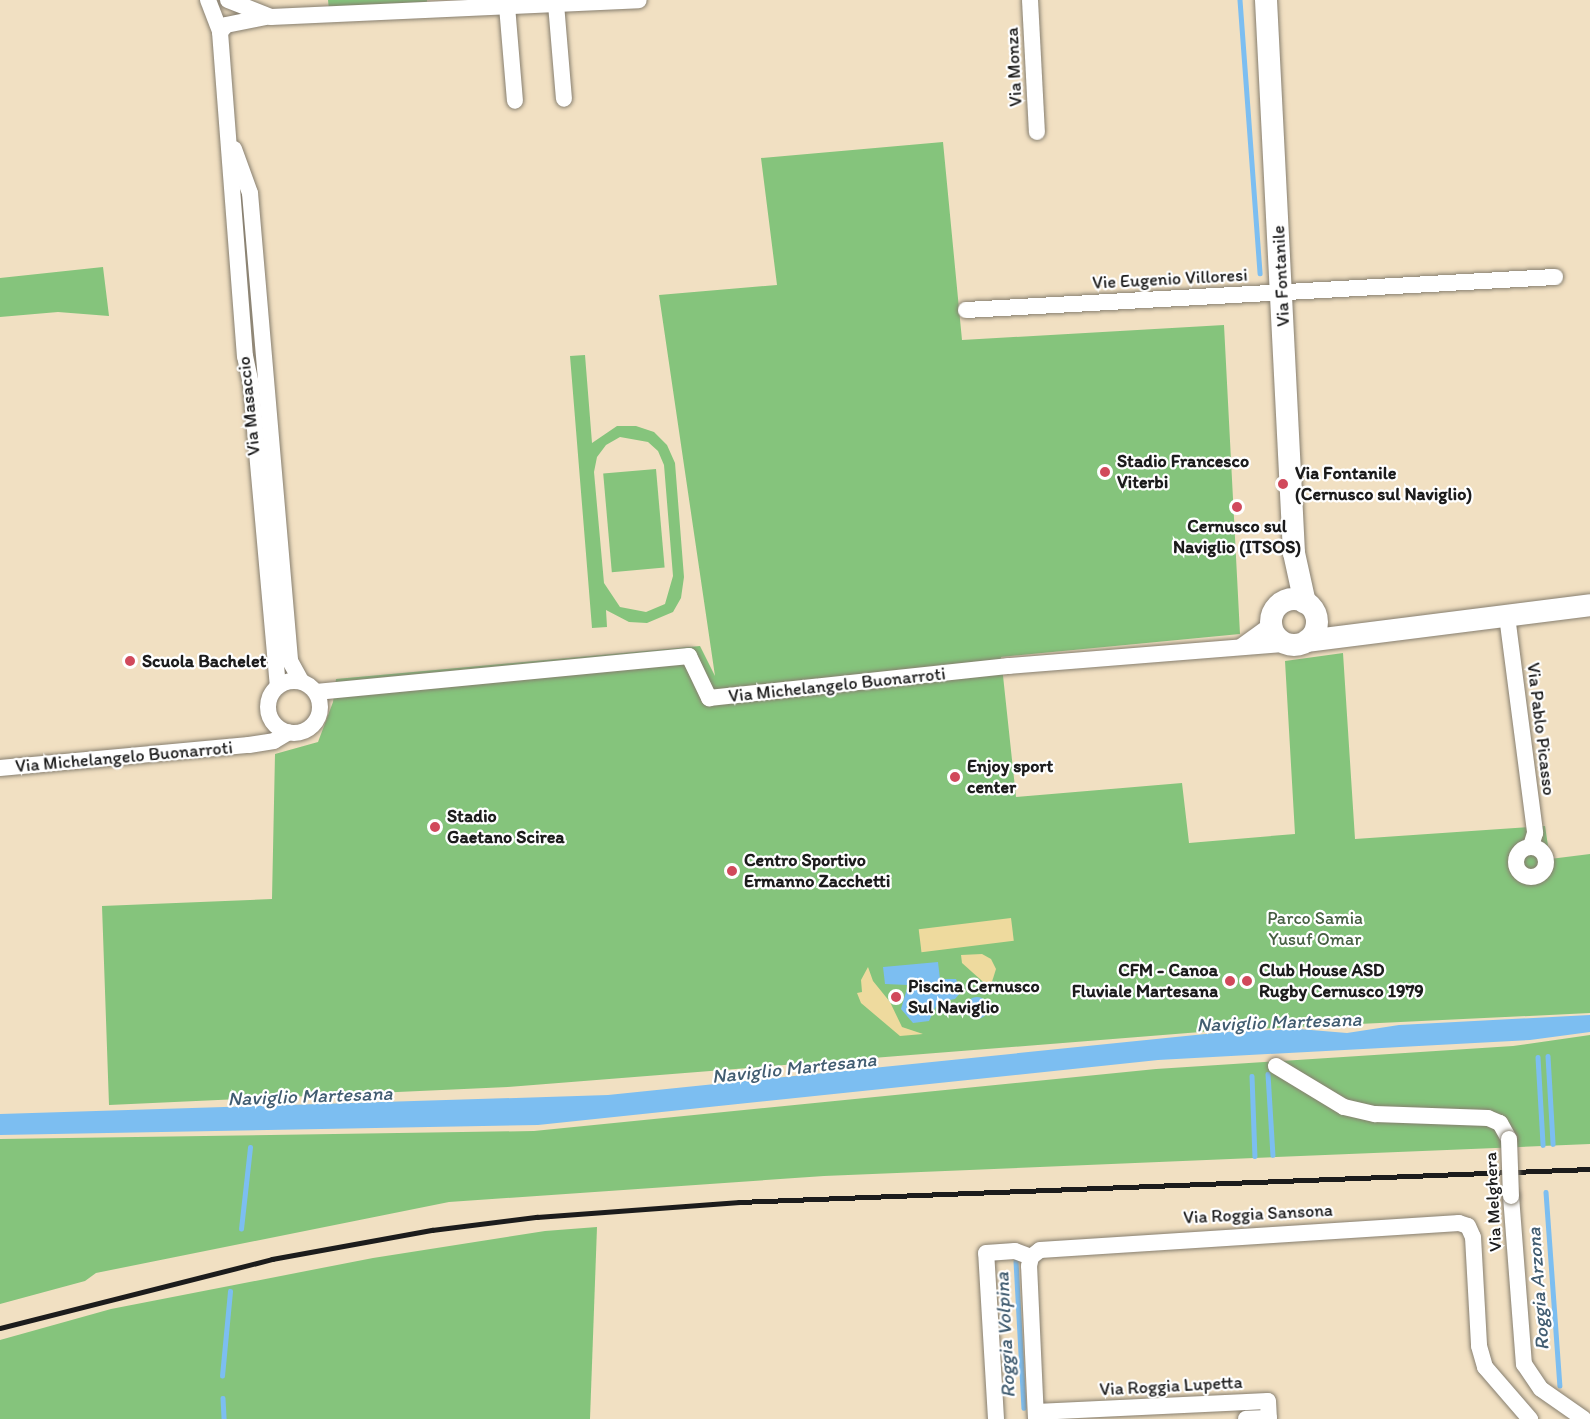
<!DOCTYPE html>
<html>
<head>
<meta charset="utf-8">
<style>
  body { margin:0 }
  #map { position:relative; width:1590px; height:1419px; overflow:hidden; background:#f1e0c2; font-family:Itim,sans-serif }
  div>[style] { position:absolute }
  .green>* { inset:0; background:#85c47c; transform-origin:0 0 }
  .sand>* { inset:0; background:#eeda9e; transform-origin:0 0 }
  .water>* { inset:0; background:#7cbef1 }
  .round { border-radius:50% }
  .stream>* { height:4.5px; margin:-2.25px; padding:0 2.25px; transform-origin:2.25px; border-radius:2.25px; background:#7cbef1 }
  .roads { filter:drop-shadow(0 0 2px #867e6f) drop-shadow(0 0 2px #867e6f) }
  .street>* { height:16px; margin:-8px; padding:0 8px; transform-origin:8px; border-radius:8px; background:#fff }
  .street>.ring { margin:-8px; padding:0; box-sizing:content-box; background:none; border:16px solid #fff; border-radius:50% }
  .secondary>* { height:22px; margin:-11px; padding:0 11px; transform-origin:11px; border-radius:11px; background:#fff }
  .secondary>.ring { margin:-11px; padding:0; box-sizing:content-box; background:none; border:22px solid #fff; border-radius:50% }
  .rail>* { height:4.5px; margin:-2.25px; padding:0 2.25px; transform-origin:2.25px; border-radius:2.25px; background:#1c1c1c }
  .bridges { filter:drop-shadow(0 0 2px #867e6f) drop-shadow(0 0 2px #867e6f) }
  .street-bridge>* { height:16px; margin:-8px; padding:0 8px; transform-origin:8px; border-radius:8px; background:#fff }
  .dots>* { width:16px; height:16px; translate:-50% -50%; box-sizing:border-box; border:3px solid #fff; border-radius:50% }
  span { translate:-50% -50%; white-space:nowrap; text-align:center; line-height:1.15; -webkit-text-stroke:4.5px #fff; paint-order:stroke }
  .street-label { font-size:18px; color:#1c1c1c }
  .poi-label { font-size:18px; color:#1c1c1c; font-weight:700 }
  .left { translate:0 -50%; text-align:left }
  .right { translate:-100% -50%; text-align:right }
  .park-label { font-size:18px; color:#465f42 }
  .water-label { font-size:20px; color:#425d71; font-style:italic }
</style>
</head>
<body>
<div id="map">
  <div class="green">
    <div style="clip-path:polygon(328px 0,427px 0,427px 4px,329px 10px)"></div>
    <div style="clip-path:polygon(943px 142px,962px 340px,1224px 325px,1240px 634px,1001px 657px,1016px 797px,1182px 783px,1189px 843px,1295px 834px,1285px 661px,1343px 653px,1355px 839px,1545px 826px,1550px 859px,1590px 854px,1590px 1013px,1213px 1031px,508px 1087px,109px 1105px,102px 906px,272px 899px,275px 754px,318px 742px,333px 702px,336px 679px,700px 646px,715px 676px,659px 295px,777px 285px,761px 158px)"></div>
    <div style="clip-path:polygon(103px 267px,109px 316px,58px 312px,0 317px,0 278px)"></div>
    <div style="clip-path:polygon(evenodd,585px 355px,592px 443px,617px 426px,636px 426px,654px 432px,667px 445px,675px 463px,684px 577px,681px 598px,673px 612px,647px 623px,629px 622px,606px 610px,607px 627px,592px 628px,570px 356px,585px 355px,620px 437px,648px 442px,658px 451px,664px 465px,673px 576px,665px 604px,646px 612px,620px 607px,604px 583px,594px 472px,597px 457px,606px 445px,620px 437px)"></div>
    <div style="left:656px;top:469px;width:99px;height:53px;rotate:85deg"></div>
    <div style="clip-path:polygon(1590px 1035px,1590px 1144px,824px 1176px,449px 1202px,96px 1273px,85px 1281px,0 1304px,0 1139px,534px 1131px,1156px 1069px,1513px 1046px)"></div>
    <div style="clip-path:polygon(597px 1227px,590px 1419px,0 1419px,0 1340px,111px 1309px,373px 1258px,545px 1231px)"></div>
  </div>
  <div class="sand">
    <div style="left:1011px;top:918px;width:23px;height:93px;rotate:83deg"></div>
    <div style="clip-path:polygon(982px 954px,991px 959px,996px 969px,990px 988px,962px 963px,961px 955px)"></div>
    <div style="clip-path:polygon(868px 967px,873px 981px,890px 1002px,902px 1027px,923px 1034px,900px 1036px,861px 1003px,857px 993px,862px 992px,861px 980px)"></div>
  </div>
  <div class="water">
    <div style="clip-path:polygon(938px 962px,940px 979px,956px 979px,961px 992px,955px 999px,938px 1002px,929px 1021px,913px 1023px,901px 1009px,908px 985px,885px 984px,883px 967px)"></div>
    <div class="round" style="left:966px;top:997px;width:22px;height:22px"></div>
    <div style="clip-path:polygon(1590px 1015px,1590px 1032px,1530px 1040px,1158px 1060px,538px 1125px,0 1135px,0 1114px,608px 1095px,1225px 1032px,1299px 1029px,1347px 1033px,1399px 1025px)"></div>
  </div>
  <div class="stream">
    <div style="left:1240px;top:0;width:274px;rotate:85.8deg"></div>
    <div style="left:1548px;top:1056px;width:88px;rotate:86.7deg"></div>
    <div style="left:1538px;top:1057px;width:88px;rotate:86.7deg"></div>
    <div style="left:1268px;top:1074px;width:81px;rotate:86.5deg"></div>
    <div style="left:1252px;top:1076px;width:80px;rotate:87.9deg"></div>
    <div style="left:1546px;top:1192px;width:194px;rotate:85.9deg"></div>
    <div style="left:241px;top:1229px;width:82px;rotate:-83.7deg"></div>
    <div style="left:1016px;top:1261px;width:147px;rotate:86.9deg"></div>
    <div style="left:222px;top:1376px;width:85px;rotate:-84.6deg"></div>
    <div style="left:223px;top:1398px;width:21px;rotate:87deg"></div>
  </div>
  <div class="roads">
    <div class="street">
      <div style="left:208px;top:0;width:34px;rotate:69deg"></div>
      <div style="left:220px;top:32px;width:325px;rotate:85.6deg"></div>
      <div style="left:245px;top:356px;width:30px;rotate:78deg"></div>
      <div style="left:251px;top:385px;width:302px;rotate:84.9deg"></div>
      <div style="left:228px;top:0;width:46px;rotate:21.6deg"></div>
      <div style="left:271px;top:17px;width:368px;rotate:-2.6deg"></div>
      <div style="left:1030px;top:0;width:132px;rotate:87deg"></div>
      <div style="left:556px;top:4px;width:95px;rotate:85.2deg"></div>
      <div style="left:507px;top:6px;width:95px;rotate:85.2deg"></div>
      <div style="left:220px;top:32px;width:9px;rotate:-49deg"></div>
      <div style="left:226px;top:25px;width:41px;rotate:-11.3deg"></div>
      <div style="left:234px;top:149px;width:47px;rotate:70deg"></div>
      <div style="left:250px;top:193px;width:470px;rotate:85.1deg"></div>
      <div style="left:290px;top:661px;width:23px;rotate:61deg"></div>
      <div style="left:966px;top:310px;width:590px;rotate:-3.21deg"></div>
      <div style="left:1507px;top:616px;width:219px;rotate:82.6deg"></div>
      <div style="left:1535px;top:833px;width:14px;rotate:107deg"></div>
      <div style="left:1242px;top:646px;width:36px;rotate:-36deg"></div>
      <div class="ring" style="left:268px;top:681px;width:36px;height:36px"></div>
      <div style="left:316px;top:692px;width:375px;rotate:-5.5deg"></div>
      <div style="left:689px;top:656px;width:47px;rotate:64.5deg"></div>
      <div style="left:709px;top:698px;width:302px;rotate:-6.1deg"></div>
      <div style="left:1009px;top:666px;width:276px;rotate:-4.6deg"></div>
      <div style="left:0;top:768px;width:250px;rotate:-5.3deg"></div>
      <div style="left:249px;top:745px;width:25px;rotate:-9deg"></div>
      <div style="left:274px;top:741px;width:17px;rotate:-31deg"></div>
      <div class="ring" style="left:1516px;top:847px;width:14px;height:14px"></div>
      <div style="left:1276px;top:1066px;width:79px;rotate:31.1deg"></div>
      <div style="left:1344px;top:1107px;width:32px;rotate:13deg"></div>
      <div style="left:1375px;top:1114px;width:113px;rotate:2deg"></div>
      <div style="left:1488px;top:1118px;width:13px;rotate:23deg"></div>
      <div style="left:1500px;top:1123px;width:18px;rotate:61deg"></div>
      <div style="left:1511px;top:1196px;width:169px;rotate:85.6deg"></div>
      <div style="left:1524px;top:1364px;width:30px;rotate:56deg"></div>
      <div style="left:1541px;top:1389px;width:52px;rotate:34.9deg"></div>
      <div style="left:1036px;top:1412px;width:232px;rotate:-2.7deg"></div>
      <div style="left:1268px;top:1401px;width:17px;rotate:87deg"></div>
      <div style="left:1269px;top:1418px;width:23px;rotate:178deg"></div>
      <div style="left:996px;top:1419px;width:166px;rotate:-93.4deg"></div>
      <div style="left:986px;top:1253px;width:29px;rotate:-4deg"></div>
      <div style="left:1015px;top:1251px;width:17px;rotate:21deg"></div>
      <div style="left:1036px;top:1419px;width:153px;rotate:-92.6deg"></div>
      <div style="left:1029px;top:1266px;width:9px;rotate:-77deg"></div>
      <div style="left:1031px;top:1257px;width:11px;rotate:-38deg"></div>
      <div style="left:1040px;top:1250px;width:420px;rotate:-3.7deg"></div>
      <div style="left:1459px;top:1223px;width:9px;rotate:18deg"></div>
      <div style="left:1468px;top:1226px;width:12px;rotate:66deg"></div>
      <div style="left:1473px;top:1237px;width:109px;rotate:86.8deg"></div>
      <div style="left:1479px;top:1346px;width:22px;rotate:74deg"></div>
      <div style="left:1485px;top:1367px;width:69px;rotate:49.1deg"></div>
    </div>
    <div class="secondary">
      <div style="left:1266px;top:0;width:554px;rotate:87.1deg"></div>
      <div style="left:1294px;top:553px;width:51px;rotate:77.6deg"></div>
      <div class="ring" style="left:1271px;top:599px;width:24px;height:24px"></div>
      <div style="left:1307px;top:641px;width:285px;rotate:-7.2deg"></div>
    </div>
  </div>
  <div class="rail">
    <div style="left:0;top:1328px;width:281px;rotate:-14.2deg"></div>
    <div style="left:272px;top:1259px;width:163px;rotate:-10.3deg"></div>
    <div style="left:432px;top:1230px;width:106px;rotate:-7.1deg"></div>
    <div style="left:537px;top:1217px;width:203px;rotate:-4.2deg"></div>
    <div style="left:739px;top:1202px;width:852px;rotate:-2.22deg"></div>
  </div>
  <div class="bridges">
    <div class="street-bridge">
      <div style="left:1509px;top:1139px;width:57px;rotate:88deg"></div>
    </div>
  </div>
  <div class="dots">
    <div style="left:1105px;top:472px;background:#d1495b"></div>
    <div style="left:1283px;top:484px;background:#d1495b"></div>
    <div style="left:1237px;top:507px;background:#d1495b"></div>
    <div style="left:130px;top:661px;background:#d1495b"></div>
    <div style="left:955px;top:777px;background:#d1495b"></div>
    <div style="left:435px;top:827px;background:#d1495b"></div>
    <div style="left:732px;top:871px;background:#d1495b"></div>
    <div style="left:1230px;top:981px;background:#d1495b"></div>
    <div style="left:1247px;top:981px;background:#d1495b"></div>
    <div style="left:896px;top:997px;background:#d1495b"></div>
  </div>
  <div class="street-label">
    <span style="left:1014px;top:67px;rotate:-93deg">Via Monza</span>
    <span style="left:1281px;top:276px;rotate:-93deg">Via Fontanile</span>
    <span style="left:1170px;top:279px;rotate:-3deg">Vie Eugenio Villoresi</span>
    <span style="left:249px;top:406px;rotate:-96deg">Via Masaccio</span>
    <span style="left:837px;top:685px;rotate:-6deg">Via Michelangelo Buonarroti</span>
    <span style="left:1541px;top:729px;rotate:83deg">Via Pablo Picasso</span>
    <span style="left:124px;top:757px;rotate:-5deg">Via Michelangelo Buonarroti</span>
    <span style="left:1493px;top:1202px;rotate:-93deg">Via Melghera</span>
    <span style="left:1258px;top:1214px;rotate:-3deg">Via Roggia Sansona</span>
    <span style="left:1171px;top:1386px;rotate:-3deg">Via Roggia Lupetta</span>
  </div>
  <div class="poi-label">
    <span class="left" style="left:1117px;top:472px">Stadio Francesco<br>Viterbi</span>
    <span class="left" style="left:1295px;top:484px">Via Fontanile<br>(Cernusco sul Naviglio)</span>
    <span style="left:1237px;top:537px">Cernusco sul<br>Naviglio (ITSOS)</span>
    <span class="left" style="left:142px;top:661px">Scuola Bachelet</span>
    <span class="left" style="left:967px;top:777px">Enjoy sport<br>center</span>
    <span class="left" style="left:447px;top:827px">Stadio<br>Gaetano Scirea</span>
    <span class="left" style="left:744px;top:871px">Centro Sportivo<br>Ermanno Zacchetti</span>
    <span class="right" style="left:1218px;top:981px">CFM - Canoa<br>Fluviale Martesana</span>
    <span class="left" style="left:1259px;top:981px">Club House ASD<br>Rugby Cernusco 1979</span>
    <span class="left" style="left:908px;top:997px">Piscina Cernusco<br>Sul Naviglio</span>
  </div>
  <div class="park-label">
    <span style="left:1315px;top:929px">Parco Samia<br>Yusuf Omar</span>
  </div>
  <div class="water-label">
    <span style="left:1279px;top:1022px;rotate:-2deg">Naviglio Martesana</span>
    <span style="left:794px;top:1068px;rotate:-6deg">Naviglio Martesana</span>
    <span style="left:310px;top:1096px;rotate:-2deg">Naviglio Martesana</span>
    <span style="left:1538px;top:1289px;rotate:-94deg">Roggia Arzona</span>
    <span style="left:1005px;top:1335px;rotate:-93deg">Roggia Volpina</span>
  </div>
</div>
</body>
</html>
